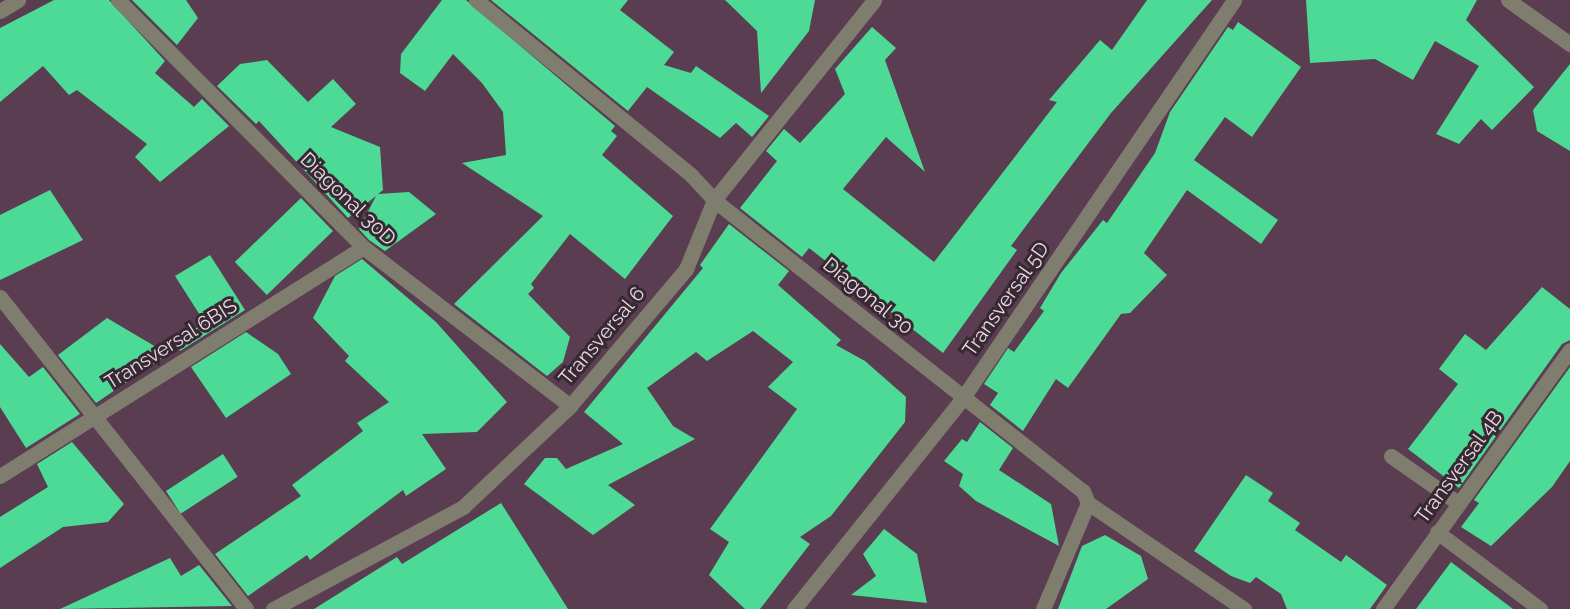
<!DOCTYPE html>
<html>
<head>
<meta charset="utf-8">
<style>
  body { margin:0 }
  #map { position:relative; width:1570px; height:609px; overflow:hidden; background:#5a3d51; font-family:Raleway,sans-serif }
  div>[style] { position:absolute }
  .building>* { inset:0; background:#4dda96; transform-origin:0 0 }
  .minor>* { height:15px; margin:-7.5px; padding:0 7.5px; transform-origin:7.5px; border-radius:7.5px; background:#7f7d6d }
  span { translate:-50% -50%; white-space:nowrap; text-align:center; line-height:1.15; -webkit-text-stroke:6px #372932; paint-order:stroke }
  .street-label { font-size:20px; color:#ebd9e5 }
</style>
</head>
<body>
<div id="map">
  <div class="building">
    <div style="clip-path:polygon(54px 0,109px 0,165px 61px,155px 73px,194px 107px,202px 99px,229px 126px,160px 182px,135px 157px,147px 144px,77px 90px,69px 95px,43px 66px,0 102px,0 28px)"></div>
    <div style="clip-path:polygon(132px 0,186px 0,198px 18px,177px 45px)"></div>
    <div style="clip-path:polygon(442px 0,466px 0,615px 126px,611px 131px,617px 136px,602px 155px,673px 216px,625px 279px,570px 234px,531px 284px,534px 288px,528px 294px,570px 337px,563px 362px,547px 376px,454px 304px,543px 216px,462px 163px,506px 155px,503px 112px,482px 83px,453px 54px,425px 91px,400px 73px,401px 54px)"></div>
    <div style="clip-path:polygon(491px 0,628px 0,620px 10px,674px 52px,664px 65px,691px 73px,696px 66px,769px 116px,752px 137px,736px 123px,720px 138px,647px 87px,628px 111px)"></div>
    <div style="clip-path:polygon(725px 0,815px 0,809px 31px,761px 93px,757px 31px)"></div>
    <div style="clip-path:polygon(1147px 0,1212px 0,1111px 113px,1011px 246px,1017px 250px,943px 353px,809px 248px,802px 257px,740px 208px,777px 161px,766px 151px,784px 129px,800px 143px,845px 94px,835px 69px,872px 27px,896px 48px,885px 60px,925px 172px,886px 137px,843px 189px,934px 262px,1057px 102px,1049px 100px,1100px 40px,1112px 50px)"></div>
    <div style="clip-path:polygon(1306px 0,1477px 0,1466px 20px,1534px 87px,1492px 130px,1481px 119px,1459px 144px,1436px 134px,1479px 66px,1435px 41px,1413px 80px,1375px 59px,1310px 63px)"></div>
    <div style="clip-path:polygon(1238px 22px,1301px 67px,1252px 137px,1225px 117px,1194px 160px,1278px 220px,1261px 244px,1187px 190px,1144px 253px,1167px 275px,1130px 313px,1121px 314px,1068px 388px,1056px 379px,1023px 431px,990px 405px,998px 393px,984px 384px,1008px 348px,1014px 352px,1044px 311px,1040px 308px,1061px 273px,1103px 220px,1107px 223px,1155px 153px,1170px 112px,1228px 27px,1233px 30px)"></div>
    <div style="clip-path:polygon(267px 60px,308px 102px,333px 79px,356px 104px,331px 127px,380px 147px,383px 190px,378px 194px,409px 192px,436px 214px,385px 251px,369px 240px,359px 229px,376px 196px,348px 218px,259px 121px,256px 124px,217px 86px,240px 64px)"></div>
    <div style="clip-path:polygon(1570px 64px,1570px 151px,1537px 131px,1533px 110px)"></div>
    <div style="clip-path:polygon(50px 190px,83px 240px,0 280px,0 215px)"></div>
    <div style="left:301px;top:198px;width:46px;height:92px;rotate:46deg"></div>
    <div style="clip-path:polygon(729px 224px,789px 271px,778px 285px,841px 340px,836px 345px,865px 361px,906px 397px,905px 422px,831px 516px,800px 537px,810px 544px,760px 609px,745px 609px,709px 575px,729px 542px,710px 529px,797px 409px,768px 387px,793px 362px,753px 331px,707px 361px,696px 352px,647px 388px,673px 426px,695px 439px,608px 485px,635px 505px,593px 535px,524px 484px,545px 458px,557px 458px,566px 469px,623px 444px,584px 412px,703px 268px,700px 265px)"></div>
    <div style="clip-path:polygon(210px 255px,245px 310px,180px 351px,174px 341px,205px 323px,175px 276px)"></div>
    <div style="clip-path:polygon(362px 259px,436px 322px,507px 402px,477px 432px,422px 434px,446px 469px,406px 496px,403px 490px,310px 560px,307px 555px,248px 596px,215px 554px,301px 496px,292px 485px,363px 431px,357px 423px,389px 402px,345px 361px,349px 356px,313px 318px,335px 276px)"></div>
    <div style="clip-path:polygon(1542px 287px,1570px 309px,1570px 340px,1562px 344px,1459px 488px,1408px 449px,1458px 384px,1439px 369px,1465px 334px,1486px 350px)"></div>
    <div style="clip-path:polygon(107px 318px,168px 354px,96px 403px,58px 355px)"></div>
    <div style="clip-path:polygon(246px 332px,278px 354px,291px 374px,226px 418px,191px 367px)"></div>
    <div style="clip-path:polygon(0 344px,29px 377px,43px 367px,80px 414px,26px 448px,0 407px)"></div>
    <div style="clip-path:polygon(1570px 367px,1570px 461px,1552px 487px,1491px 546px,1461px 527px,1479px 503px,1474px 500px)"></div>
    <div style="clip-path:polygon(980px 422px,1013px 448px,999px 470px,1051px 504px,1059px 546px,976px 501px,959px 486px,963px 474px,944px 461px,962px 439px,967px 442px)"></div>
    <div style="clip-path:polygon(72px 442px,124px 504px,108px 522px,63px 527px,0 568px,0 517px,48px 487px,37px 464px)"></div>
    <div style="left:223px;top:454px;width:27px;height:68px;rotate:57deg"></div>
    <div style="clip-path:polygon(1246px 475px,1273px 493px,1268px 501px,1300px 523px,1295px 530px,1341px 562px,1346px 555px,1387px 585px,1370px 609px,1287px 609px,1281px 594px,1256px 577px,1250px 583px,1231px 576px,1194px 551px)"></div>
    <div style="clip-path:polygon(501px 503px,568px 609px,314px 609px,397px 557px,402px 564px)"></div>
    <div style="clip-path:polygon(884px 529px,917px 554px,927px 603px,851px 595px,876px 576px,863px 554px)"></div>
    <div style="clip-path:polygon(1105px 535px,1141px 556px,1148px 579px,1106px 609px,1058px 609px,1082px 546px)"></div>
    <div style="clip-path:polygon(170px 558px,181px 576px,199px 565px,232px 606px,60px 609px)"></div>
    <div style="clip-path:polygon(1451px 562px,1513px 609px,1416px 609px)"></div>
  </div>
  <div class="minor">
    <div style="left:118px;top:0;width:348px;rotate:45.2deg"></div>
    <div style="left:363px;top:247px;width:261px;rotate:37.5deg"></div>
    <div style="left:476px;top:0;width:277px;rotate:39.1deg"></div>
    <div style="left:691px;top:175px;width:34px;rotate:47deg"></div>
    <div style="left:714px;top:200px;width:470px;rotate:38.3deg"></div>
    <div style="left:1083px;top:491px;width:13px;rotate:67deg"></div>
    <div style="left:1088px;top:503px;width:189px;rotate:34.2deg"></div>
    <div style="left:1508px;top:0;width:76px;rotate:35.4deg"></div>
    <div style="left:0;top:11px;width:21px;rotate:-31deg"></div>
    <div style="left:0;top:297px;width:397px;rotate:51.7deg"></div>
    <div style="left:1391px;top:456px;width:82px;rotate:35deg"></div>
    <div style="left:0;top:476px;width:429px;rotate:-32.2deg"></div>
    <div style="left:1437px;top:532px;width:129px;rotate:36.8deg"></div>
    <div style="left:273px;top:609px;width:216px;rotate:-28.2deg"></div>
    <div style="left:463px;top:507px;width:147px;rotate:-43.3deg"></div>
    <div style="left:570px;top:406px;width:180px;rotate:-49.7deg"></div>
    <div style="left:686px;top:269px;width:74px;rotate:-67.9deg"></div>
    <div style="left:714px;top:200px;width:256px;rotate:-51.3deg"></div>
    <div style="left:794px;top:609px;width:269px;rotate:-51.3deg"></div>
    <div style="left:962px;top:399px;width:483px;rotate:-55.7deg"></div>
    <div style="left:1043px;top:609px;width:115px;rotate:-67deg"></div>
    <div style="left:1383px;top:609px;width:319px;rotate:-54.2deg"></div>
  </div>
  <div class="street-label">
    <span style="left:348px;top:199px;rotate:44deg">Diagonal 30D</span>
    <span style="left:868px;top:296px;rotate:39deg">Diagonal 30</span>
    <span style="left:1006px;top:299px;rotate:-55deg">Transversal 5D</span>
    <span style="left:602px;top:336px;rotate:-50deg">Transversal 6</span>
    <span style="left:171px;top:344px;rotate:-32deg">Transversal 6BIS</span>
    <span style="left:1459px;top:467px;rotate:-54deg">Transversal 4B</span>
  </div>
</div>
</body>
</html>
